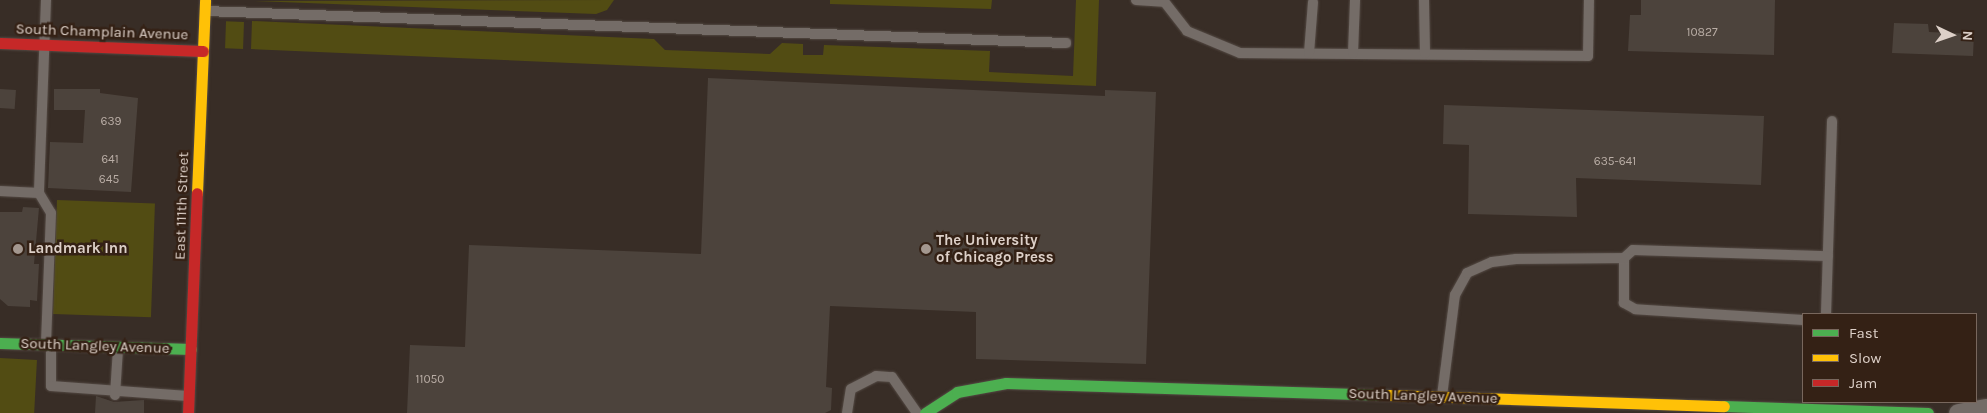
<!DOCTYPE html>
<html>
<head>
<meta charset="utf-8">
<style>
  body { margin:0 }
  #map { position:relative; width:1987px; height:413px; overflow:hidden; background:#382d26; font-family:Karla,sans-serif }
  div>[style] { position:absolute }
  .green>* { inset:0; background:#524c13; transform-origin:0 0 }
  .building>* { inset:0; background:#4c433c; transform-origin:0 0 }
  .roads { filter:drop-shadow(0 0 1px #544a44) drop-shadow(0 0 1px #544a44) }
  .lane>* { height:10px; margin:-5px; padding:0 5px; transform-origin:5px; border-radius:5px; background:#746c67 }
  .street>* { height:19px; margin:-9.5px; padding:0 9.5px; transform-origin:9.5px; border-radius:9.5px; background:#746c67 }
  .fast>* { height:11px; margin:-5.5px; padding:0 5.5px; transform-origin:5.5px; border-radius:5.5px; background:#4caf50 }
  .slow>* { height:11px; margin:-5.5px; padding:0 5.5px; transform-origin:5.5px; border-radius:5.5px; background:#ffc107 }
  .jam>* { height:11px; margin:-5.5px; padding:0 5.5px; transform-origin:5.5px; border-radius:5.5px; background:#c62828 }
  .dots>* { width:14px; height:14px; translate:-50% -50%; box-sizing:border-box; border:2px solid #342115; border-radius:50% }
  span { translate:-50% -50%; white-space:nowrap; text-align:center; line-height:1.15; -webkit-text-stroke:5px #342115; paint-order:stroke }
  .number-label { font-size:12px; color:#b9ada5 }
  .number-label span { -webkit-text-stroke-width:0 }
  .street-label { font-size:15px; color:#ddd0c8 }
  .poi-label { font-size:15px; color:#ddd0c8; font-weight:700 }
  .left { translate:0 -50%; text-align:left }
  .legend { position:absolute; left:1802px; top:313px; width:175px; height:90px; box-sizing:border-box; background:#342115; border:1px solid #78675d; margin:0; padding:6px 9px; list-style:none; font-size:15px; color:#ddd0c8 }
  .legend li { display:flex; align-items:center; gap:10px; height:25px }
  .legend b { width:25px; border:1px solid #78675d }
  .north { position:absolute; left:1927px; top:10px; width:50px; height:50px; -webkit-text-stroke:4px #342115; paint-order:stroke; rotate:93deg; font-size:14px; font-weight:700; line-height:20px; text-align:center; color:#ddd0c8 }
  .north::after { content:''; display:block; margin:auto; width:18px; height:22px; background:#ddd0c8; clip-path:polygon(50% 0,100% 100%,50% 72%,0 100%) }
</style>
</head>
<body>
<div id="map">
  <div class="green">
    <div style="clip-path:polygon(614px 0,607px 10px,596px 14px,253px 1px)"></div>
    <div style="clip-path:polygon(830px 0,992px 0,991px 9px,830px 4px)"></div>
    <div style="clip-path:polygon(1076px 0,1099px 0,1096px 86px,251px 49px,252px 21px,654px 39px,665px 50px,770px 54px,782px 43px,803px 44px,803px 55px,823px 55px,824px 45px,990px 51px,989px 72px,1073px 76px)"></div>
    <div style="left:244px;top:22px;width:27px;height:18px;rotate:92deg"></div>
    <div style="left:57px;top:200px;width:98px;height:114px;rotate:2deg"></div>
    <div style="left:0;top:358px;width:37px;height:55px;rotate:3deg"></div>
  </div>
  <div class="building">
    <div style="clip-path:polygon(1641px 0,1775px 0,1774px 55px,1628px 51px,1630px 15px,1641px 15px)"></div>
    <div style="clip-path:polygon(1894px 23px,1928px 24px,1929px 32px,1974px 34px,1973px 56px,1892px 53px)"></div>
    <div style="clip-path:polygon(708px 78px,1105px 96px,1105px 90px,1156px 92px,1146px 364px,976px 359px,976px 312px,830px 306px,826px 387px,832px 388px,831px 410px,825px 413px,407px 413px,410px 345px,465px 347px,469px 245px,701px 254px)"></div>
    <div style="left:0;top:89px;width:16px;height:19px;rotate:4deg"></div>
    <div style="clip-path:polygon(54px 89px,100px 89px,100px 93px,138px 98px,131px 192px,48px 188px,50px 142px,83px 143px,85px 110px,54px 110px)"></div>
    <div style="clip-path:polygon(1444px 105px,1764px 116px,1761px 185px,1576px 178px,1577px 217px,1468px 214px,1469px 145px,1443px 144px)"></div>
    <div style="clip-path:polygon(23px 207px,39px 208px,34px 264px,39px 264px,37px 301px,30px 300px,30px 307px,8px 306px,0 299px,0 212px,22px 212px)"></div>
    <div style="clip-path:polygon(96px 396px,114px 402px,144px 400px,144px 413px,95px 413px)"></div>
  </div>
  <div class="roads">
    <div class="lane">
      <div style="left:46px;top:0;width:193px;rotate:92.1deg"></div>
      <div style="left:39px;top:193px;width:23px;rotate:59deg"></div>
      <div style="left:51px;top:213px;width:130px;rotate:92.2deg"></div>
      <div style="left:1136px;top:0;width:27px;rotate:4deg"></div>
      <div style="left:1163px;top:0;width:39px;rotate:52deg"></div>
      <div style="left:1187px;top:31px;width:57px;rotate:22.5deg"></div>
      <div style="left:1240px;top:53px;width:348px;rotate:0.5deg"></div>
      <div style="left:1588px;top:56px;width:56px;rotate:-89deg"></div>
      <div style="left:1424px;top:0;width:53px;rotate:88.9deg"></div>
      <div style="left:205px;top:11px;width:862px;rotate:2.13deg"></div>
      <div style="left:1309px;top:53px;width:51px;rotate:-85.5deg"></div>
      <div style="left:1353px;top:53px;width:53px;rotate:-87.8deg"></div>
      <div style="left:0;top:191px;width:39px;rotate:3deg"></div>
      <div style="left:1826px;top:314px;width:193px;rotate:-88.2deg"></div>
      <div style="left:1803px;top:320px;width:168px;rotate:-176.3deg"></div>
      <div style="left:1635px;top:309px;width:13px;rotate:-151deg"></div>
      <div style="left:1624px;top:303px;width:45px;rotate:-90deg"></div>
      <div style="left:1624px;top:258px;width:12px;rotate:-42deg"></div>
      <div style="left:1633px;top:250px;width:195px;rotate:1.8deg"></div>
      <div style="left:51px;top:346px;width:40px;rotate:90deg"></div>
      <div style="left:51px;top:386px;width:137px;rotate:4.2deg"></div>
      <div style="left:115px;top:395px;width:47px;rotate:-86.3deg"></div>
      <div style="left:1442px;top:396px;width:102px;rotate:-82.7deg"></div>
      <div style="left:1455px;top:295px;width:25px;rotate:-61deg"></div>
      <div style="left:1467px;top:273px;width:27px;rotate:-24deg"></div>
      <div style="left:1492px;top:262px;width:24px;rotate:-7deg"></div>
      <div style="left:1516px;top:259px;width:108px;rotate:-0.5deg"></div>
      <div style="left:847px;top:413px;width:24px;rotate:-81deg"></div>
      <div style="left:851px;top:389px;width:28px;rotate:-27deg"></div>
      <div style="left:876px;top:376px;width:16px;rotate:4deg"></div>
      <div style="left:892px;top:377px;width:44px;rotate:55.2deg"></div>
    </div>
    <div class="street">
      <div style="left:1958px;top:413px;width:29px;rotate:-10deg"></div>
    </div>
    <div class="fast">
      <div style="left:0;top:343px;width:191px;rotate:1.8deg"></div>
      <div style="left:1724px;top:406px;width:204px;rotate:2deg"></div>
      <div style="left:925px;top:413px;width:38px;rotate:-33deg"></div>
      <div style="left:957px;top:392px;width:50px;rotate:-10.4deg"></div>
      <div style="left:1006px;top:383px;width:382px;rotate:1.8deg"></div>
    </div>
    <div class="slow">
      <div style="left:197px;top:193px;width:193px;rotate:-87.6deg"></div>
      <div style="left:1388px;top:395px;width:336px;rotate:1.9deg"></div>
    </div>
    <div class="jam">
      <div style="left:0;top:43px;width:203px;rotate:2.3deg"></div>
      <div style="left:188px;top:413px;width:220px;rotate:-87.7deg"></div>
    </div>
  </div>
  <div class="dots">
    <div style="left:18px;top:249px;background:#a3978f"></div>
    <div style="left:926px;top:249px;background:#a3978f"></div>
  </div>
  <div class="number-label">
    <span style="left:1702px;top:33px">10827</span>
    <span style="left:111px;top:122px">639</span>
    <span style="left:110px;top:160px">641</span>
    <span style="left:1615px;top:162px">635-641</span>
    <span style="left:109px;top:180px">645</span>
    <span style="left:430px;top:380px">11050</span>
  </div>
  <div class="street-label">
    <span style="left:102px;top:32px;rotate:2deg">South Champlain Avenue</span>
    <span style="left:182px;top:206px;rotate:-88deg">East 111th Street</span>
    <span style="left:95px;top:346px;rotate:2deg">South Langley Avenue</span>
    <span style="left:1423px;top:396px;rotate:2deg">South Langley Avenue</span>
  </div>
  <div class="poi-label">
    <span class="left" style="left:936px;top:249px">The University<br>of Chicago Press</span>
    <span class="left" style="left:28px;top:249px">Landmark Inn</span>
  </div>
  <ul class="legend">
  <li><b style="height:6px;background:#4caf50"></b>Fast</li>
  <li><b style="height:6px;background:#ffc107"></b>Slow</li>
  <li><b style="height:6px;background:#c62828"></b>Jam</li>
  </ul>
  <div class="north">N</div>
</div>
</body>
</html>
